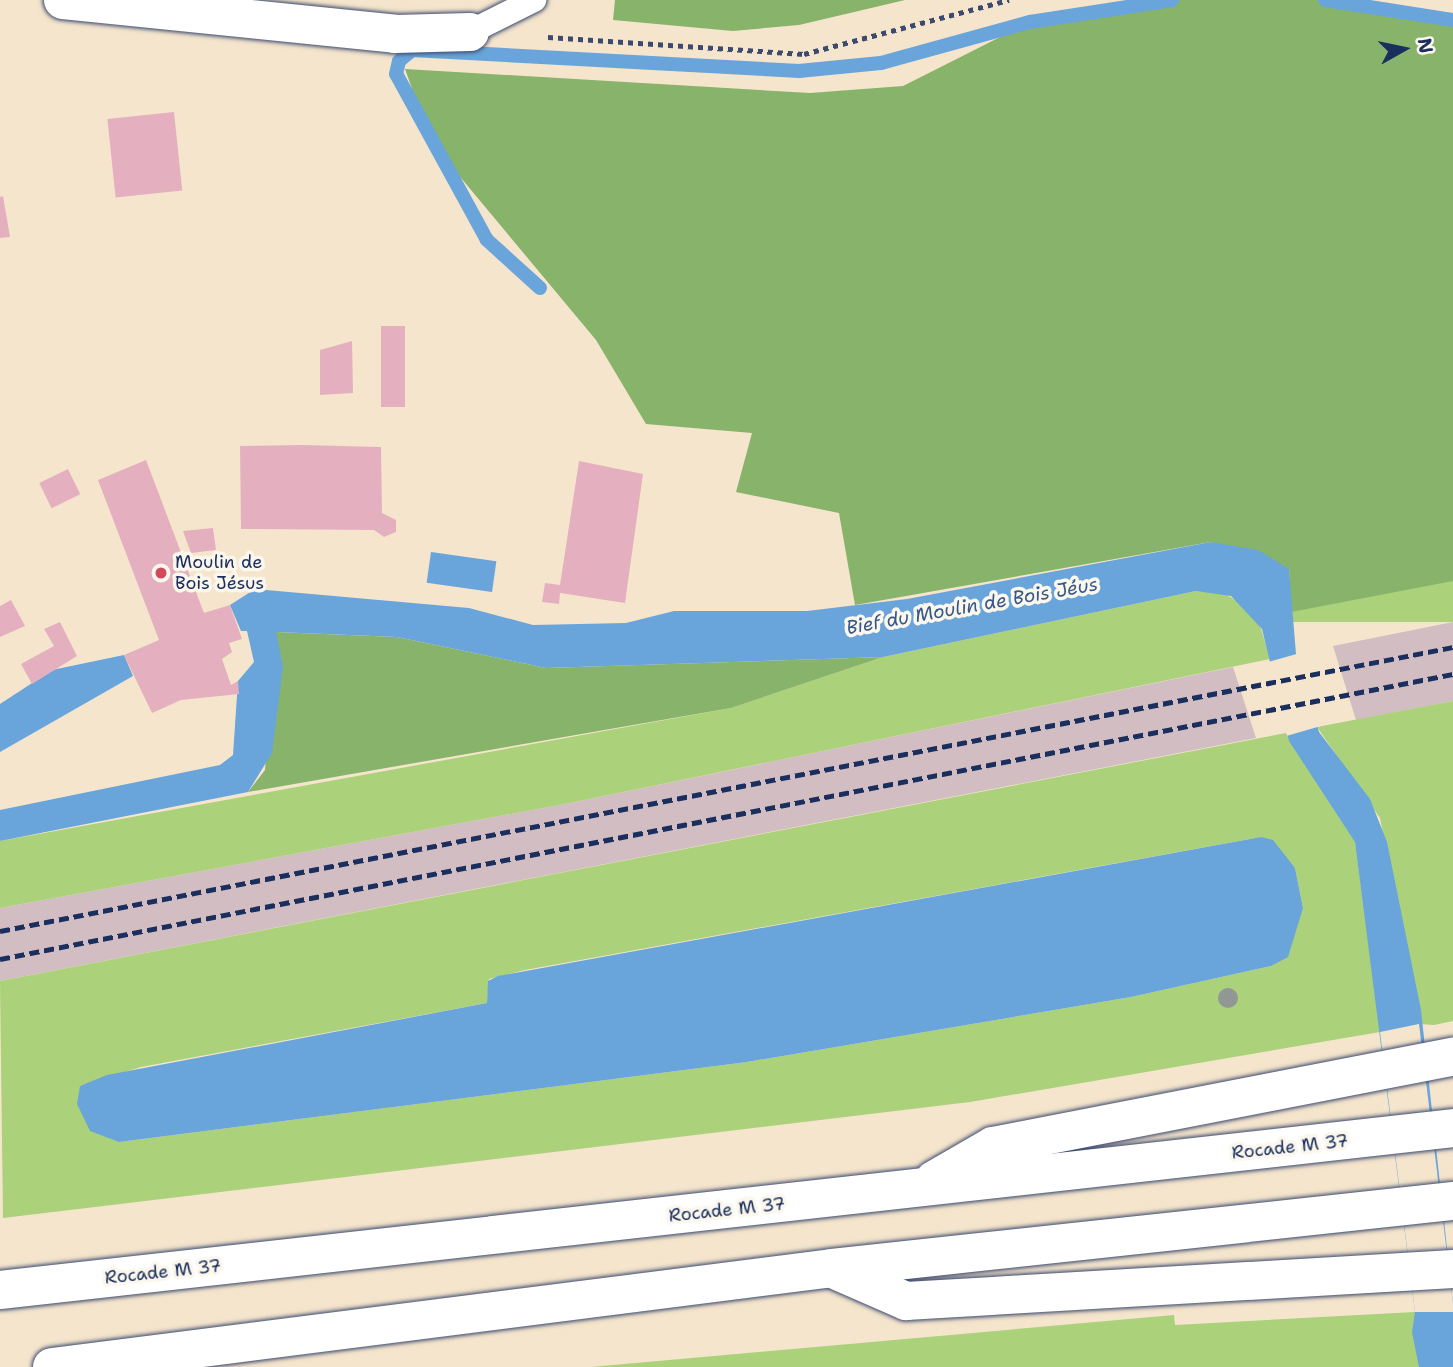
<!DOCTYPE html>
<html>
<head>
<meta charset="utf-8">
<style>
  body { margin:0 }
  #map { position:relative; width:1453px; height:1367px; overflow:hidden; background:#f5e5cd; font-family:"Shantell Sans",sans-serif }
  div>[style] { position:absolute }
  .industrial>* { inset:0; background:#d2bec2 }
  .green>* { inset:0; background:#abd17b; transform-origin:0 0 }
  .forest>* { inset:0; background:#88b36b }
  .water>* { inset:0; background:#69a5da; transform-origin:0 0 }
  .pier>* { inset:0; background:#f5e5cd; transform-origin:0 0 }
  .stream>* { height:14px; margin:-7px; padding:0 7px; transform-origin:7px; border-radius:7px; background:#69a5da }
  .building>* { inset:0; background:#e4b0c0; transform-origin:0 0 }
  .path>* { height:4.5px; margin-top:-2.25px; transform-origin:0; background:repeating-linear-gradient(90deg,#3c4a6f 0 5px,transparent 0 10px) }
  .roads { filter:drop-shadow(0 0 2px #3c4a6f) drop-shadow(0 0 2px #3c4a6f) }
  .service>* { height:24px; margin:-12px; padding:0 12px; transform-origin:12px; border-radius:12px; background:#fff }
  .minor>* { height:38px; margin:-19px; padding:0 19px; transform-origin:19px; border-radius:19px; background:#fff }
  .trunk>* { height:38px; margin:-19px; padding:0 19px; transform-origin:19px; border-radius:19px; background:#fff }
  .rail>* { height:5px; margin-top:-2.5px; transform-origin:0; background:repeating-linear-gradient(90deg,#1b2f5e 0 10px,transparent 0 15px) }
  .trees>* { width:20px; height:20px; margin:-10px; border-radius:50%; background:#919794 }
  .dots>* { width:19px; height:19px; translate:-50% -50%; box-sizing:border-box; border:4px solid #fbf7ec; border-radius:50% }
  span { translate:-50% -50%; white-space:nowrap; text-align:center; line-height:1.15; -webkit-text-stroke:7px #fbf7ec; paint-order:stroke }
  .poi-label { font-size:18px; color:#1b2f5e }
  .left { translate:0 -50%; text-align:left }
  .street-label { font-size:18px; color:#1b2f5e }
  .water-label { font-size:19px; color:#365889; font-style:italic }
  .north { position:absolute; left:1369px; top:14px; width:70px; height:70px; -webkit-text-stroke:5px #fbf7ec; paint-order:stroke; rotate:81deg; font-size:19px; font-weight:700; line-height:28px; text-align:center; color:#1b2f5e }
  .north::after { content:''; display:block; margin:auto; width:24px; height:32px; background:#1b2f5e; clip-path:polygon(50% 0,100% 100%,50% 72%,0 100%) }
</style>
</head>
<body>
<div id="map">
  <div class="industrial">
    <div style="clip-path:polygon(1453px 622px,1453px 701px,1356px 720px,1333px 646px)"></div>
    <div style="clip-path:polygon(1233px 667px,1256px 738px,0 981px,0 908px,565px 804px)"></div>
  </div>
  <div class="green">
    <div style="left:1453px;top:581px;width:41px;height:165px;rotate:90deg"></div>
    <div style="clip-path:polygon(1196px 591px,1224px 593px,1246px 607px,1259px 622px,1270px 659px,565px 804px,0 908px,0 841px,731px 708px,883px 657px)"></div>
    <div style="clip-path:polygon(1453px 701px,1453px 1021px,1434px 1025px,1419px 1024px,1380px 818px,1317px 727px)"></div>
    <div style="clip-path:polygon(evenodd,1286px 733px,1355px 841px,1380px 1032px,970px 1102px,3px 1218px,0 981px,1286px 733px,1261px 837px,1295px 868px,1303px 908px,1271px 966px,1131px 997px,747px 1062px,119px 1142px,80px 1086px,141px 1067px,487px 1003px,489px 979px,525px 970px,1261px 837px)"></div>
    <div style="clip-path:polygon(1415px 1312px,1453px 1347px,1453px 1367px,591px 1367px,1174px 1315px,1175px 1325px)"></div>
  </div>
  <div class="forest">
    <div style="clip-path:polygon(615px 0,905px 0,799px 25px,733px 31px,613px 20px)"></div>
    <div style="clip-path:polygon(1172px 0,1325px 0,1453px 20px,1453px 581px,1291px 612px,1289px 569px,1211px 542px,855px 605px,839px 513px,736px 492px,752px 433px,646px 424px,596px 340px,431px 142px,405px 69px,810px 93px,903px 86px,1030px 22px)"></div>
    <div style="clip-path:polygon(276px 632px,397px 637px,546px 668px,883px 657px,731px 708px,248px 792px,265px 770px)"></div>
  </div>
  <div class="water">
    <div style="clip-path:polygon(1211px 542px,1258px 550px,1289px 569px,1296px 654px,1319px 732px,1370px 799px,1387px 842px,1421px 1010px,1453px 1303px,1453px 1367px,1419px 1367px,1412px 1332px,1415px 1312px,1355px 842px,1289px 741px,1262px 629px,1231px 596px,1196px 591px,883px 657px,546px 668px,397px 637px,276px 632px,283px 666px,272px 753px,248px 792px,0 841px,0 810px,220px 765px,233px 755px,238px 681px,254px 662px,247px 631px,241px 631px,230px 605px,255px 589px,469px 608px,533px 625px,626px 623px,674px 611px,807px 611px,907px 599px)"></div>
    <div style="left:431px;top:552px;width:66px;height:31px;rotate:8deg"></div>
    <div style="clip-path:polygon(124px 655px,133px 676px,0 752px,0 704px,52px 670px)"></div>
    <div style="clip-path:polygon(1261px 837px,1273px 840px,1295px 868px,1303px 908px,1288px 957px,1271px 966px,1131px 997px,747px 1062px,119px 1142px,90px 1131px,77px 1104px,80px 1086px,107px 1075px,487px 1003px,488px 981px,498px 976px)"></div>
  </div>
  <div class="pier">
    <div style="left:1300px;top:653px;width:76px;height:35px;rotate:74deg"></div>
    <div style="clip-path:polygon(1419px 1024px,1453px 1303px,1453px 1312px,1415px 1312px,1380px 1032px)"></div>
  </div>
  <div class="stream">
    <div style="left:1325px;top:0;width:130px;rotate:8.9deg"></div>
    <div style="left:540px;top:288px;width:72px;rotate:-137.8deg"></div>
    <div style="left:487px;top:240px;width:189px;rotate:-118.7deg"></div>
    <div style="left:396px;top:74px;width:13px;rotate:-77deg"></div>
    <div style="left:399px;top:61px;width:17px;rotate:-40deg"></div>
    <div style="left:412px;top:50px;width:388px;rotate:3.1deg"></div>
    <div style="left:799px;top:71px;width:82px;rotate:-5.6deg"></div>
    <div style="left:881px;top:63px;width:155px;rotate:-15.4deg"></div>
    <div style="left:1030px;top:22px;width:144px;rotate:-8.8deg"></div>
  </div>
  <div class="building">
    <div style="left:174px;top:112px;width:79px;height:67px;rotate:84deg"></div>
    <div style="clip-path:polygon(3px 196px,10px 237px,0 238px,0 197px)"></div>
    <div style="left:405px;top:326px;width:81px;height:24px;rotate:90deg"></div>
    <div style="clip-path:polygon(352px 341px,353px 393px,320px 395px,320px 350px)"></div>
    <div style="clip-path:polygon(303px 445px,381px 447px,382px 513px,396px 520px,396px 532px,384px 537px,374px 530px,241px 529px,240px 446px)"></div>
    <div style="clip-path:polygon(146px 460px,204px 613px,230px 605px,242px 639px,229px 643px,232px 652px,222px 659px,231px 685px,238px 681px,239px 694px,181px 700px,152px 713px,124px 655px,159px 640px,98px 480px)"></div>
    <div style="clip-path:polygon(579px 461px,643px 474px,625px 603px,560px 593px,559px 604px,542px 602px,545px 583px,560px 585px)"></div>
    <div style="left:68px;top:469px;width:28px;height:32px;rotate:64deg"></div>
    <div style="clip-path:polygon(213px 528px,216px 550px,191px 553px,183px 531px)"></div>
    <div style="clip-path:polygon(11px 600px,25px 626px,0 637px,0 606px)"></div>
    <div style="clip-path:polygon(60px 622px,77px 656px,32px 684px,21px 664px,54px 646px,44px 629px)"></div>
  </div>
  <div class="path">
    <div style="left:548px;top:37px;width:257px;rotate:3.8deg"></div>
    <div style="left:804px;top:54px;width:212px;rotate:-14.8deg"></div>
  </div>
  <div class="roads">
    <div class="service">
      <div style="left:470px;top:32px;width:72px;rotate:-26.6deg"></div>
    </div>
    <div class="minor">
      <div style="left:63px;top:0;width:334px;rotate:5.8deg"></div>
      <div style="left:395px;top:34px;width:75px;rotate:-1.5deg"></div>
    </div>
    <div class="trunk">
      <div style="left:934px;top:1180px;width:68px;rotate:-30deg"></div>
      <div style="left:993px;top:1146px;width:469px;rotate:-11deg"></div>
      <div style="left:833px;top:1269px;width:80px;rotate:23.7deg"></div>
      <div style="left:906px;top:1301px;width:548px;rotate:-3.35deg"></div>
      <div style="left:0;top:1290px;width:1462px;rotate:-6.36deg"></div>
      <div style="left:52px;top:1367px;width:786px;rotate:-7.23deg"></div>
      <div style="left:832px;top:1268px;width:625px;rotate:-6.16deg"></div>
    </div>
  </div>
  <div class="rail">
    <div style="left:0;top:931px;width:1480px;rotate:-11.06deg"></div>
    <div style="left:0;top:959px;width:1481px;rotate:-11.1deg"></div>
  </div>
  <div class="trees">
    <div style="left:1228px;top:998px"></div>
  </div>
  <div class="dots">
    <div style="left:161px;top:573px;background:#d1495b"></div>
  </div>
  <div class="poi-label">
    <span class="left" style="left:175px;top:573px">Moulin de<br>Bois Jésus</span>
  </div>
  <div class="street-label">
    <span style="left:1290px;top:1147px;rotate:-6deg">Rocade M 37</span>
    <span style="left:727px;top:1210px;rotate:-6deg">Rocade M 37</span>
    <span style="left:163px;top:1272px;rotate:-6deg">Rocade M 37</span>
  </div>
  <div class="water-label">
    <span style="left:972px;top:606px;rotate:-10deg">Bief du Moulin de Bois Jéus</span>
  </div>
  <div class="north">N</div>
</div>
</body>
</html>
